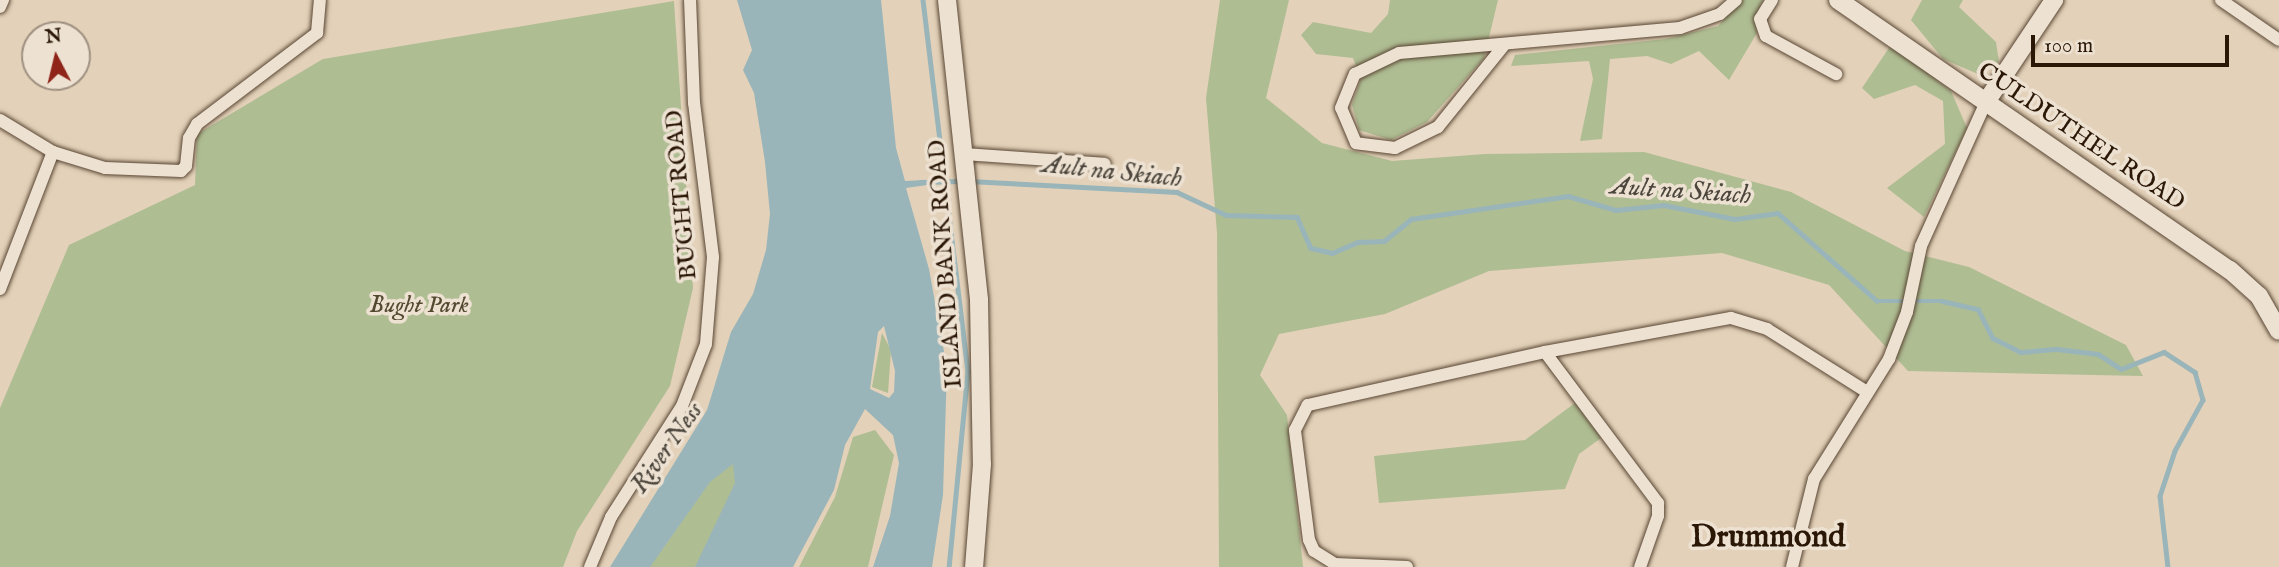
<!DOCTYPE html>
<html>
<head>
<meta charset="utf-8">
<style>
  body { margin:0 }
  #map { position:relative; width:2279px; height:567px; overflow:hidden; background:#e3d1b9; font-family:"IM FELL English",serif }
  div>[style] { position:absolute }
  .green>* { inset:0; background:#afbd93 }
  .water>* { inset:0; background:#99b5b9 }
  .stream>* { height:4.5px; margin:-2.25px; padding:0 2.25px; transform-origin:2.25px; border-radius:2.25px; background:#99b5b9 }
  .roads { filter:drop-shadow(0 0 2px #594633) drop-shadow(0 0 2px #594633) }
  .street>* { height:12px; margin:-6px; padding:0 6px; transform-origin:6px; border-radius:6px; background:#ede1d2 }
  .secondary>* { height:18px; margin:-9px; padding:0 9px; transform-origin:9px; border-radius:9px; background:#ede1d2 }
  span { translate:-50% -50%; white-space:nowrap; text-align:center; line-height:1.15; -webkit-text-stroke:7px #ede1d2; paint-order:stroke }
  .street-label { font-size:24px; color:#2b1706 }
  .park-label { font-size:24px; color:#534930; font-style:italic }
  .water-label { font-size:26px; color:#4c463c; font-style:italic }
  .district-label { font-size:32px; color:#2b1706; font-weight:700 }
  .north { position:absolute; left:21px; top:21px; width:70px; height:70px; box-sizing:border-box; background:#ede1d2; border:2px solid #9f9080; border-radius:50%; rotate:353deg; font-size:19px; font-weight:700; line-height:28px; text-align:center; color:#2b1706 }
  .north::after { content:''; display:block; margin:auto; width:24px; height:32px; background:#8f2418; clip-path:polygon(50% 0,100% 100%,50% 72%,0 100%) }
  .scale { position:absolute; left:2031px; top:35px; width:198px; height:32px; box-sizing:border-box; border:4px solid #2b1706; border-top:0; padding-left:9px; font-size:21px; line-height:24px; white-space:nowrap; color:#2b1706; -webkit-text-stroke:5px #ede1d2; paint-order:stroke }
</style>
</head>
<body>
<div id="map">
  <div class="green">
    <div style="clip-path:polygon(1220px 0,1289px 0,1266px 98px,1322px 143px,1392px 161px,1485px 154px,1644px 152px,1791px 192px,1905px 251px,1969px 267px,2126px 345px,2143px 376px,1908px 371px,1829px 285px,1722px 253px,1489px 271px,1385px 314px,1279px 334px,1260px 375px,1287px 415px,1303px 567px,1219px 567px,1217px 233px,1206px 98px)"></div>
    <div style="clip-path:polygon(1390px 0,1498px 0,1484px 58px,1427px 122px,1391px 140px,1359px 130px,1352px 105px,1361px 79px,1353px 58px,1316px 54px,1301px 35px,1313px 22px,1371px 33px,1388px 14px)"></div>
    <div style="clip-path:polygon(1740px 0,1763px 0,1755px 17px,1757px 33px,1729px 80px,1699px 51px,1671px 64px,1647px 56px,1610px 59px,1602px 139px,1580px 141px,1593px 79px,1589px 61px,1511px 66px,1515px 55px,1665px 39px,1718px 26px)"></div>
    <div style="clip-path:polygon(1922px 0,1963px 0,1959px 7px,1996px 42px,1999px 62px,1978px 74px,1943px 59px,1911px 20px)"></div>
    <div style="clip-path:polygon(674px 1px,693px 288px,670px 386px,577px 531px,563px 567px,0 567px,0 408px,69px 245px,195px 185px,197px 134px,323px 59px)"></div>
    <div style="clip-path:polygon(1891px 45px,1951px 91px,1967px 128px,1924px 217px,1887px 188px,1945px 144px,1943px 101px,1915px 85px,1874px 99px,1862px 88px)"></div>
    <div style="clip-path:polygon(882px 333px,891px 350px,888px 393px,872px 387px)"></div>
    <div style="clip-path:polygon(1575px 403px,1601px 438px,1579px 454px,1565px 489px,1379px 503px,1374px 456px,1525px 440px)"></div>
    <div style="clip-path:polygon(875px 430px,894px 455px,868px 567px,799px 567px,835px 497px,853px 437px)"></div>
    <div style="clip-path:polygon(723px 461px,740px 463px,741px 491px,706px 567px,645px 567px,664px 547px)"></div>
  </div>
  <div class="water">
    <div style="clip-path:polygon(evenodd,737px 0,881px 0,896px 148px,905px 181px,925px 180px,927px 185px,906px 188px,929px 269px,947px 368px,943px 495px,932px 567px,873px 567px,890px 516px,899px 463px,893px 435px,865px 409px,845px 445px,834px 490px,793px 567px,695px 567px,735px 483px,733px 464px,710px 482px,650px 567px,610px 567px,707px 410px,731px 332px,753px 294px,766px 250px,770px 214px,765px 162px,754px 93px,743px 70px,752px 50px,737px 0,884px 326px,895px 371px,894px 392px,889px 398px,870px 389px,878px 332px,884px 326px)"></div>
  </div>
  <div class="stream">
    <div style="left:923px;top:0;width:374px;rotate:83.1deg"></div>
    <div style="left:968px;top:371px;width:197px;rotate:95.5deg"></div>
    <div style="left:969px;top:181px;width:208px;rotate:3deg"></div>
    <div style="left:1177px;top:192px;width:54px;rotate:25.1deg"></div>
    <div style="left:1226px;top:215px;width:71px;rotate:1.6deg"></div>
    <div style="left:1297px;top:217px;width:34px;rotate:66deg"></div>
    <div style="left:1311px;top:248px;width:22px;rotate:13deg"></div>
    <div style="left:1332px;top:253px;width:28px;rotate:-23deg"></div>
    <div style="left:1358px;top:242px;width:26px;rotate:-2deg"></div>
    <div style="left:1384px;top:241px;width:35px;rotate:-39deg"></div>
    <div style="left:1411px;top:219px;width:159px;rotate:-8.3deg"></div>
    <div style="left:1568px;top:196px;width:50px;rotate:16.3deg"></div>
    <div style="left:1616px;top:210px;width:48px;rotate:-5.9deg"></div>
    <div style="left:1664px;top:205px;width:72px;rotate:11.2deg"></div>
    <div style="left:1735px;top:219px;width:43px;rotate:-7.9deg"></div>
    <div style="left:1778px;top:213px;width:132px;rotate:41.6deg"></div>
    <div style="left:1877px;top:301px;width:65px"></div>
    <div style="left:1942px;top:301px;width:37px;rotate:13deg"></div>
    <div style="left:1978px;top:309px;width:33px;rotate:63deg"></div>
    <div style="left:1993px;top:338px;width:31px;rotate:27deg"></div>
    <div style="left:2021px;top:352px;width:36px;rotate:-5deg"></div>
    <div style="left:2057px;top:349px;width:41px;rotate:7deg"></div>
    <div style="left:2098px;top:354px;width:27px;rotate:33deg"></div>
    <div style="left:2121px;top:369px;width:46px;rotate:-21.6deg"></div>
    <div style="left:2164px;top:352px;width:37px;rotate:33deg"></div>
    <div style="left:2195px;top:372px;width:29px;rotate:74deg"></div>
    <div style="left:2203px;top:400px;width:58px;rotate:118.8deg"></div>
    <div style="left:2175px;top:451px;width:47px;rotate:108.4deg"></div>
    <div style="left:2160px;top:496px;width:71px;rotate:83.6deg"></div>
    <div style="left:920px;top:182px;width:40px;rotate:-1.4deg"></div>
  </div>
  <div class="roads">
    <div class="street">
      <div style="left:1772px;top:0;width:22px;rotate:122deg"></div>
      <div style="left:1760px;top:19px;width:18px;rotate:71deg"></div>
      <div style="left:1766px;top:36px;width:80px;rotate:28.5deg"></div>
      <div style="left:2221px;top:0;width:70px;rotate:34.6deg"></div>
      <div style="left:0;top:7px;width:8px;rotate:-67deg"></div>
      <div style="left:1505px;top:44px;width:107px;rotate:128.9deg"></div>
      <div style="left:1438px;top:127px;width:48px;rotate:154deg"></div>
      <div style="left:1395px;top:148px;width:39px;rotate:-173deg"></div>
      <div style="left:1356px;top:143px;width:38px;rotate:-113deg"></div>
      <div style="left:1341px;top:108px;width:37px;rotate:-68deg"></div>
      <div style="left:1355px;top:74px;width:49px;rotate:-25.5deg"></div>
      <div style="left:1399px;top:53px;width:282px;rotate:-5.1deg"></div>
      <div style="left:1680px;top:28px;width:42px;rotate:-19.3deg"></div>
      <div style="left:1720px;top:14px;width:21px;rotate:-41deg"></div>
      <div style="left:0;top:120px;width:62px;rotate:31.1deg"></div>
      <div style="left:53px;top:152px;width:54px;rotate:17.1deg"></div>
      <div style="left:105px;top:168px;width:76px;rotate:2.3deg"></div>
      <div style="left:181px;top:171px;width:7px;rotate:-45deg"></div>
      <div style="left:186px;top:166px;width:28px;rotate:-84deg"></div>
      <div style="left:189px;top:138px;width:16px;rotate:-60deg"></div>
      <div style="left:197px;top:124px;width:151px;rotate:-37.2deg"></div>
      <div style="left:317px;top:33px;width:33px;rotate:-85deg"></div>
      <div style="left:963px;top:154px;width:142px;rotate:4deg"></div>
      <div style="left:0;top:289px;width:147px;rotate:-68.9deg"></div>
      <div style="left:1545px;top:352px;width:189px;rotate:53.2deg"></div>
      <div style="left:1658px;top:503px;width:13px;rotate:90deg"></div>
      <div style="left:1658px;top:516px;width:54px;rotate:109.4deg"></div>
      <div style="left:590px;top:567px;width:54px;rotate:-67.2deg"></div>
      <div style="left:611px;top:517px;width:132px;rotate:-57.4deg"></div>
      <div style="left:682px;top:406px;width:66px;rotate:-68.8deg"></div>
      <div style="left:706px;top:344px;width:87px;rotate:-85.4deg"></div>
      <div style="left:713px;top:257px;width:155px;rotate:-97deg"></div>
      <div style="left:694px;top:103px;width:103px;rotate:-92.2deg"></div>
      <div style="left:1407px;top:567px;width:72px;rotate:-177.6deg"></div>
      <div style="left:1335px;top:564px;width:25px;rotate:-148deg"></div>
      <div style="left:1314px;top:551px;width:12px;rotate:-114deg"></div>
      <div style="left:1309px;top:540px;width:111px;rotate:-97.3deg"></div>
      <div style="left:1295px;top:430px;width:28px;rotate:-63deg"></div>
      <div style="left:1308px;top:405px;width:243px;rotate:-12.6deg"></div>
      <div style="left:1545px;top:352px;width:189px;rotate:-10.4deg"></div>
      <div style="left:1731px;top:318px;width:38px;rotate:17deg"></div>
      <div style="left:1767px;top:329px;width:118px;rotate:32.2deg"></div>
      <div style="left:1792px;top:567px;width:91px;rotate:-76deg"></div>
      <div style="left:1814px;top:479px;width:142px;rotate:-58deg"></div>
      <div style="left:1889px;top:359px;width:50px;rotate:-69deg"></div>
      <div style="left:1907px;top:312px;width:67px;rotate:-78deg"></div>
      <div style="left:1921px;top:246px;width:158px;rotate:-65.7deg"></div>
    </div>
    <div class="secondary">
      <div style="left:947px;top:0;width:302px;rotate:83.9deg"></div>
      <div style="left:979px;top:300px;width:164px;rotate:89deg"></div>
      <div style="left:982px;top:464px;width:103px;rotate:94.4deg"></div>
      <div style="left:1838px;top:0;width:476px;rotate:34.6deg"></div>
      <div style="left:2230px;top:270px;width:39px;rotate:42deg"></div>
      <div style="left:2259px;top:296px;width:40px;rotate:60.3deg"></div>
      <div style="left:1986px;top:102px;width:123px;rotate:-56.3deg"></div>
    </div>
  </div>
  <div class="street-label">
    <span style="left:2081px;top:137px;rotate:34deg">CULDUTHEL ROAD</span>
    <span style="left:682px;top:195px;rotate:-95deg">BUGHT ROAD</span>
    <span style="left:946px;top:264px;rotate:-94deg">ISLAND BANK ROAD</span>
  </div>
  <div class="park-label">
    <span style="left:419px;top:306px">Bught Park</span>
  </div>
  <div class="water-label">
    <span style="left:1112px;top:172px;rotate:6deg">Ault na Skiach</span>
    <span style="left:1681px;top:191px;rotate:4deg">Ault na Skiach</span>
    <span style="left:667px;top:448px;rotate:-55deg">River Ness</span>
  </div>
  <div class="district-label">
    <span style="left:1768px;top:538px">Drummond</span>
  </div>
  <div class="north">N</div>
  <div class="scale">100 m</div>
</div>
</body>
</html>
